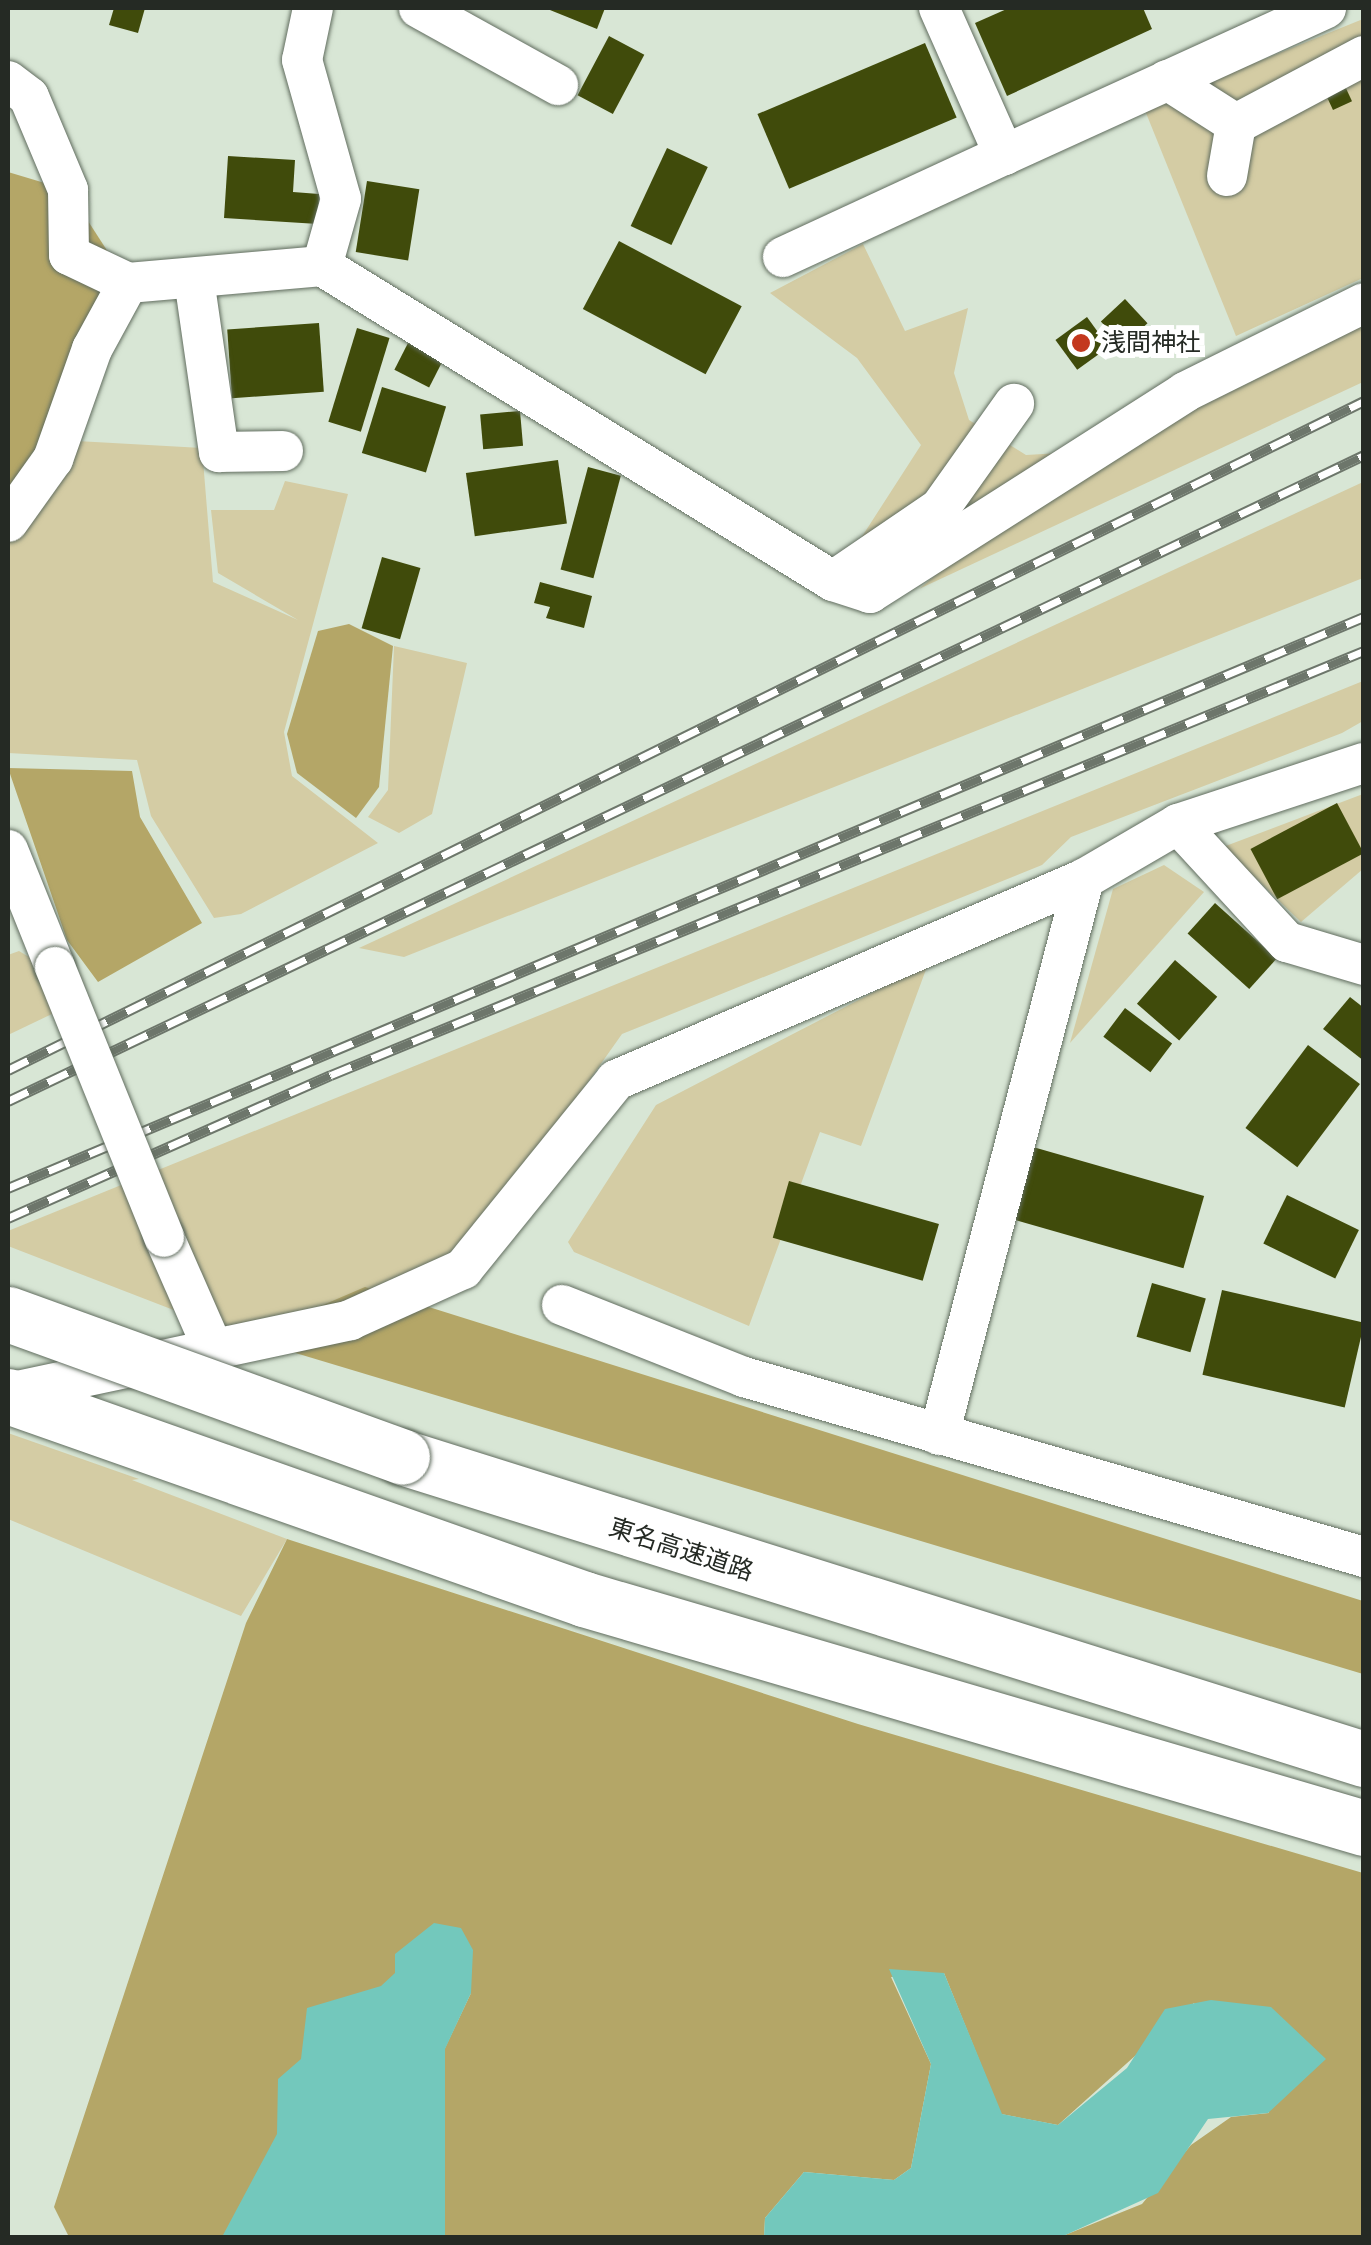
<!DOCTYPE html>
<html>
<head>
<meta charset="utf-8">
<style>
  body { margin:0 }
  #map { position:relative; width:1371px; height:2245px; overflow:hidden; background:#d8e6d5; font-family:"Source Sans 3","Noto Sans JP",sans-serif }
  div>[style] { position:absolute }
  .green>* { inset:0; background:#d4cca4 }
  .forest>* { inset:0; background:#b4a667 }
  .water>* { inset:0; background:#73c8bc }
  .building>* { inset:0; background:#404b0b; transform-origin:0 0 }
  .roads { filter:drop-shadow(0 0 2px #616d5f) drop-shadow(0 0 2px #616d5f) }
  .minor>* { height:40px; margin:-20px; padding:0 20px; transform-origin:20px; border-radius:20px; background:#fff }
  .highway>* { height:55px; margin:-27.5px; padding:0 27.5px; transform-origin:27.5px; border-radius:27.5px; background:#fff }
  .rail>* { height:11px; margin-top:-5.5px; transform-origin:0; background:repeating-linear-gradient(90deg,#fff 0 22px,#6d766b 0 44px); box-sizing:border-box; border-block:2px solid #6d766b }
  .bridges { filter:drop-shadow(0 0 2px #616d5f) drop-shadow(0 0 2px #616d5f) }
  .minor-bridge>* { height:40px; margin:-20px; padding:0 20px; transform-origin:20px; border-radius:20px; background:#fff }
  .highway-bridge>* { height:55px; margin:-27.5px; padding:0 27.5px; transform-origin:27.5px; border-radius:27.5px; background:#fff }
  .dots>* { width:28px; height:28px; translate:-50% -50%; box-sizing:border-box; border:5px solid #fff; border-radius:50% }
  span { translate:-50% -50%; white-space:nowrap; text-align:center; line-height:1.15; -webkit-text-stroke:10px #fff; paint-order:stroke }
  .poi-label { font-size:25px; color:#252a24 }
  .left { translate:0 -50%; text-align:left }
  .street-label { font-size:25px; color:#252a24 }
  .frame { position:absolute; inset:0; border:10px solid #252a24; pointer-events:none }
</style>
</head>
<body>
<div id="map">
  <div class="green">
    <div style="clip-path:polygon(1363px 19px,1363px 278px,1236px 336px,1144px 108px)"></div>
    <div style="clip-path:polygon(863px 244px,905px 331px,968px 308px,954px 373px,969px 420px,1026px 455px,1077px 452px,928px 541px,852px 552px,921px 445px,857px 358px,770px 293px)"></div>
    <div style="clip-path:polygon(1363px 311px,1363px 382px,919px 589px,1004px 518px)"></div>
    <div style="clip-path:polygon(59px 440px,202px 448px,213px 582px,298px 620px,218px 573px,211px 510px,274px 510px,285px 481px,348px 494px,284px 732px,292px 776px,378px 843px,241px 914px,214px 918px,151px 816px,137px 760px,8px 753px,8px 539px)"></div>
    <div style="clip-path:polygon(1363px 482px,1363px 578px,404px 957px,359px 948px)"></div>
    <div style="clip-path:polygon(394px 646px,467px 663px,432px 814px,399px 833px,368px 817px,388px 790px)"></div>
    <div style="clip-path:polygon(1363px 681px,1363px 721px,1342px 733px,1071px 837px,1042px 865px,622px 1034px,469px 1250px,246px 1338px,8px 1246px,8px 1231px)"></div>
    <div style="clip-path:polygon(1363px 794px,1363px 869px,1301px 922px,1223px 847px)"></div>
    <div style="clip-path:polygon(1164px 865px,1204px 892px,1070px 1043px,1113px 889px)"></div>
    <div style="clip-path:polygon(19px 951px,34px 960px,54px 1013px,8px 1035px,8px 955px)"></div>
    <div style="clip-path:polygon(928px 964px,861px 1146px,820px 1132px,749px 1326px,574px 1252px,568px 1242px,656px 1105px)"></div>
    <div style="clip-path:polygon(8px 1433px,139px 1479px,132px 1480px,287px 1539px,241px 1616px,8px 1519px)"></div>
  </div>
  <div class="forest">
    <div style="clip-path:polygon(8px 172px,68px 190px,128px 283px,8px 509px)"></div>
    <div style="clip-path:polygon(349px 624px,393px 646px,379px 787px,356px 818px,297px 773px,287px 734px,318px 631px)"></div>
    <div style="clip-path:polygon(8px 768px,132px 771px,140px 817px,202px 923px,98px 982px,67px 940px)"></div>
    <div style="clip-path:polygon(365px 1287px,1363px 1601px,1363px 1674px,246px 1338px)"></div>
    <div style="clip-path:polygon(287px 1539px,858px 1724px,1363px 1873px,1363px 2237px,1060px 2237px,1142px 2204px,1191px 2145px,1231px 2117px,1269px 2113px,1194px 2003px,1058px 2125px,1001px 2114px,944px 1973px,891px 1977px,931px 2064px,911px 2168px,894px 2180px,804px 2172px,765px 2218px,764px 2237px,445px 2237px,445px 2048px,471px 1993px,232px 2237px,69px 2237px,54px 2207px,246px 1623px)"></div>
  </div>
  <div class="water">
    <div style="clip-path:polygon(434px 1923px,461px 1928px,473px 1950px,471px 1993px,445px 2049px,445px 2237px,222px 2237px,277px 2134px,278px 2079px,301px 2059px,307px 2008px,381px 1986px,395px 1973px,395px 1954px)"></div>
    <div style="clip-path:polygon(889px 1969px,944px 1973px,1002px 2114px,1058px 2125px,1127px 2068px,1165px 2009px,1211px 2000px,1271px 2007px,1326px 2059px,1268px 2113px,1208px 2119px,1158px 2193px,1061px 2237px,764px 2237px,765px 2218px,804px 2172px,894px 2180px,911px 2168px,931px 2064px)"></div>
  </div>
  <div class="building">
    <div style="clip-path:polygon(114px 8px,145px 8px,138px 33px,109px 25px)"></div>
    <div style="clip-path:polygon(545px 8px,605px 8px,597px 29px)"></div>
    <div style="clip-path:polygon(1009px 8px,1143px 8px,1152px 29px,1007px 96px,975px 23px)"></div>
    <div style="left:609px;top:36px;width:40px;height:67px;rotate:28deg"></div>
    <div style="left:925px;top:43px;width:81px;height:182px;rotate:67deg"></div>
    <div style="left:1344px;top:84px;width:19px;height:21px;rotate:65deg"></div>
    <div style="left:667px;top:148px;width:45px;height:86px;rotate:25deg"></div>
    <div style="clip-path:polygon(228px 156px,295px 160px,293px 192px,319px 194px,318px 224px,224px 218px)"></div>
    <div style="left:367px;top:181px;width:53px;height:72px;rotate:9deg"></div>
    <div style="left:619px;top:241px;width:139px;height:77px;rotate:28deg"></div>
    <div style="left:1125px;top:299px;width:33px;height:33px;rotate:47deg"></div>
    <div style="left:1087px;top:317px;width:37px;height:39px;rotate:54deg"></div>
    <div style="left:319px;top:323px;width:69px;height:92px;rotate:86deg"></div>
    <div style="left:357px;top:328px;width:34px;height:98px;rotate:17deg"></div>
    <div style="left:408px;top:343px;width:39px;height:30px;rotate:27deg"></div>
    <div style="left:382px;top:387px;width:67px;height:69px;rotate:17deg"></div>
    <div style="left:520px;top:411px;width:35px;height:40px;rotate:85deg"></div>
    <div style="left:558px;top:460px;width:64px;height:93px;rotate:82deg"></div>
    <div style="left:588px;top:467px;width:34px;height:106px;rotate:15deg"></div>
    <div style="left:382px;top:557px;width:40px;height:74px;rotate:16deg"></div>
    <div style="clip-path:polygon(540px 582px,592px 596px,584px 628px,546px 618px,550px 607px,534px 603px)"></div>
    <div style="left:1337px;top:803px;width:57px;height:98px;rotate:62deg"></div>
    <div style="left:1215px;top:903px;width:83px;height:41px;rotate:42deg"></div>
    <div style="left:1175px;top:960px;width:56px;height:58px;rotate:41deg"></div>
    <div style="clip-path:polygon(1350px 997px,1364px 1008px,1364px 1061px,1323px 1029px)"></div>
    <div style="left:1125px;top:1008px;width:59px;height:36px;rotate:37deg"></div>
    <div style="left:1308px;top:1045px;width:65px;height:104px;rotate:37deg"></div>
    <div style="left:1033px;top:1147px;width:178px;height:75px;rotate:16deg"></div>
    <div style="left:789px;top:1181px;width:156px;height:59px;rotate:16deg"></div>
    <div style="left:1287px;top:1195px;width:80px;height:54px;rotate:26deg"></div>
    <div style="left:1152px;top:1283px;width:56px;height:56px;rotate:16deg"></div>
    <div style="left:1222px;top:1290px;width:146px;height:87px;rotate:13deg"></div>
  </div>
  <div class="roads">
    <div class="minor">
      <div style="left:313px;top:8px;width:53px;rotate:101.9deg"></div>
      <div style="left:302px;top:60px;width:144px;rotate:74.3deg"></div>
      <div style="left:341px;top:199px;width:70px;rotate:105.8deg"></div>
      <div style="left:419px;top:8px;width:159px;rotate:29deg"></div>
      <div style="left:939px;top:8px;width:161px;rotate:66.1deg"></div>
      <div style="left:1004px;top:155px;width:354px;rotate:-24.5deg"></div>
      <div style="left:1167px;top:80px;width:82px;rotate:32.5deg"></div>
      <div style="left:1236px;top:124px;width:145px;rotate:-28deg"></div>
      <div style="left:8px;top:81px;width:26px;rotate:37deg"></div>
      <div style="left:29px;top:97px;width:101px;rotate:67.2deg"></div>
      <div style="left:68px;top:190px;width:65px;rotate:89.1deg"></div>
      <div style="left:69px;top:255px;width:65px;rotate:25.4deg"></div>
      <div style="left:128px;top:283px;width:75px;rotate:118.6deg"></div>
      <div style="left:92px;top:349px;width:117px;rotate:109.5deg"></div>
      <div style="left:53px;top:459px;width:77px;rotate:125.5deg"></div>
      <div style="left:1227px;top:176px;width:53px;rotate:-80.2deg"></div>
      <div style="left:783px;top:257px;width:243px;rotate:-24.8deg"></div>
      <div style="left:194px;top:279px;width:175px;rotate:81.8deg"></div>
      <div style="left:219px;top:452px;width:64px;rotate:-0.9deg"></div>
      <div style="left:128px;top:283px;width:195px;rotate:-5deg"></div>
      <div style="left:322px;top:266px;width:600px;rotate:31.65deg"></div>
      <div style="left:833px;top:581px;width:39px;rotate:18deg"></div>
      <div style="left:870px;top:593px;width:374px;rotate:-32.5deg"></div>
      <div style="left:1185px;top:392px;width:200px;rotate:-26.4deg"></div>
      <div style="left:833px;top:581px;width:130px;rotate:-34.3deg"></div>
      <div style="left:940px;top:508px;width:128px;rotate:-54.6deg"></div>
      <div style="left:1178px;top:824px;width:161px;rotate:47.3deg"></div>
      <div style="left:1287px;top:942px;width:80px;rotate:16.6deg"></div>
      <div style="left:8px;top:850px;width:126px;rotate:68.1deg"></div>
      <div style="left:164px;top:1237px;width:117px;rotate:66.3deg"></div>
      <div style="left:562px;top:1305px;width:196px;rotate:21.6deg"></div>
      <div style="left:744px;top:1377px;width:646px;rotate:16.19deg"></div>
      <div style="left:8px;top:1393px;width:350px;rotate:-12deg"></div>
      <div style="left:350px;top:1320px;width:124px;rotate:-24.3deg"></div>
      <div style="left:463px;top:1269px;width:243px;rotate:-51deg"></div>
      <div style="left:616px;top:1080px;width:509px;rotate:-23.24deg"></div>
      <div style="left:1084px;top:879px;width:109px;rotate:-30.3deg"></div>
      <div style="left:1178px;top:824px;width:196px;rotate:-18.2deg"></div>
      <div style="left:939px;top:1435px;width:575px;rotate:-75.38deg"></div>
    </div>
    <div class="highway">
      <div style="left:8px;top:1396px;width:611px;rotate:19.41deg"></div>
      <div style="left:584px;top:1599px;width:813px;rotate:16.36deg"></div>
      <div style="left:402px;top:1457px;width:1008px;rotate:17.43deg"></div>
    </div>
  </div>
  <div class="rail">
    <div style="left:8px;top:1070px;width:1512px;rotate:-26.26deg"></div>
    <div style="left:8px;top:1101px;width:1502px;rotate:-25.47deg"></div>
    <div style="left:8px;top:1188px;width:1471px;rotate:-22.84deg"></div>
    <div style="left:8px;top:1218px;width:353px;rotate:-23.9deg"></div>
    <div style="left:331px;top:1075px;width:1117px;rotate:-22.32deg"></div>
  </div>
  <div class="bridges">
    <div class="minor-bridge">
      <div style="left:55px;top:967px;width:291px;rotate:68deg"></div>
    </div>
    <div class="highway-bridge">
      <div style="left:8px;top:1314px;width:419px;rotate:19.9deg"></div>
    </div>
  </div>
  <div class="dots">
    <div style="left:1081px;top:343px;background:#c3381e"></div>
  </div>
  <div class="poi-label">
    <span class="left" style="left:1101px;top:343px">浅間神社</span>
  </div>
  <div class="street-label">
    <span style="left:681px;top:1550px;rotate:18deg">東名高速道路</span>
  </div>
  <div class="frame"></div>
</div>
</body>
</html>
